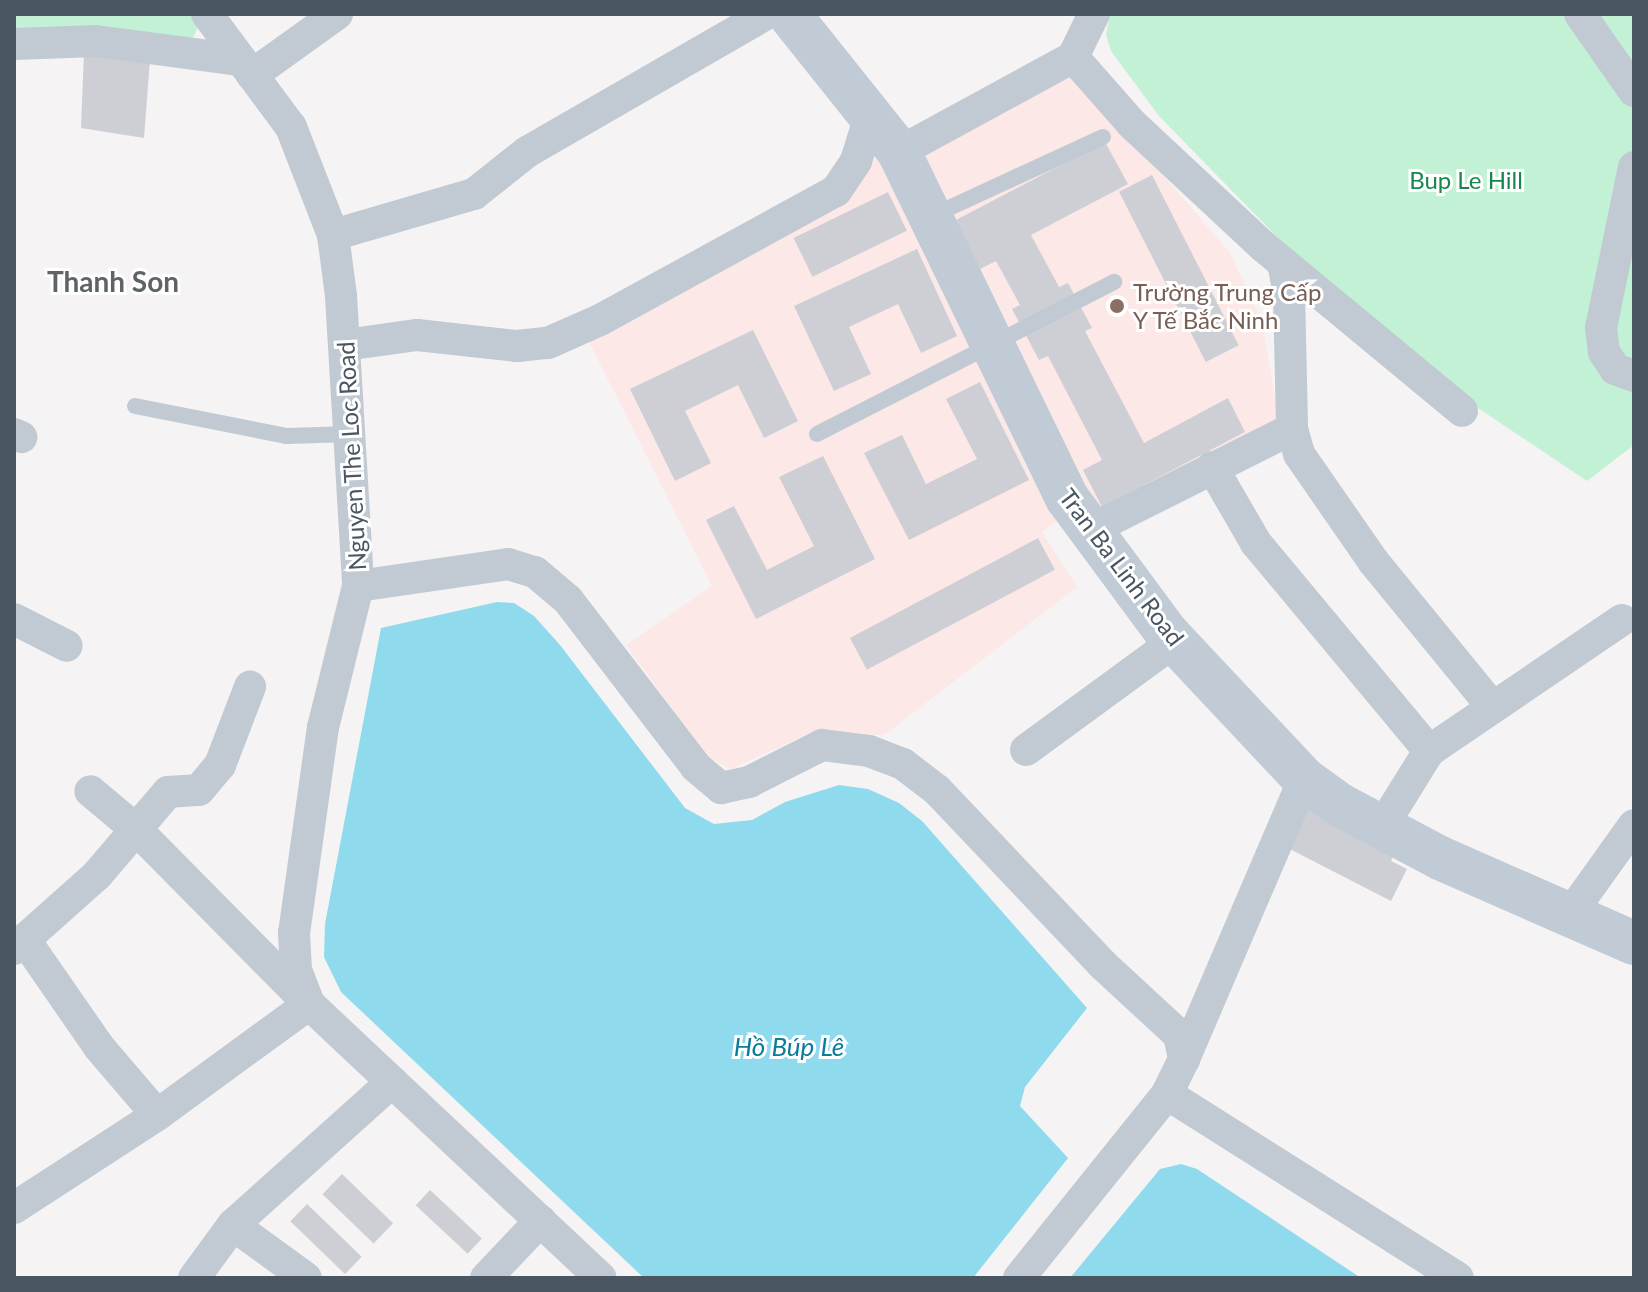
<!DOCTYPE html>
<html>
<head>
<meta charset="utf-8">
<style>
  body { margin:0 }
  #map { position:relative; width:1648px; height:1292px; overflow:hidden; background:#f5f3f3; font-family:Lato,sans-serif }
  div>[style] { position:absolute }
  .medical>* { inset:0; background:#fce8e6 }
  .green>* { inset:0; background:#c3f1d5 }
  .water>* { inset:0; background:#90daee }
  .building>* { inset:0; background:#cdcfd5; transform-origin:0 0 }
  .lane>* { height:16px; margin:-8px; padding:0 8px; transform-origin:8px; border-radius:8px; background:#c1cad2 }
  .street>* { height:32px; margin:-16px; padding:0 16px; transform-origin:16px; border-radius:16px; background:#c1cad2 }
  .secondary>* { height:44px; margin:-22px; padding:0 22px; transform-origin:22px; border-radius:22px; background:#c1cbd6 }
  .dots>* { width:22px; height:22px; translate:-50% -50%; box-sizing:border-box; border:4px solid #fff; border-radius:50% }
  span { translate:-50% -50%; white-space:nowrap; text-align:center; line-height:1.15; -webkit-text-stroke:6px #fff; paint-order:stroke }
  .park-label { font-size:24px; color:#17864f }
  .education-label { font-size:24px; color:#785e54 }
  .left { translate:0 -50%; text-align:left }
  .street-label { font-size:24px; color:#4a5661 }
  .water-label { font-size:26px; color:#0c7c9b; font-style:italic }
  .quarter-label { font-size:28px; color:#5f6368; font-weight:700 }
  .frame { position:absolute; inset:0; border:16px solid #4a5661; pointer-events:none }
</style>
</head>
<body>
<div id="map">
  <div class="medical">
    <div style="clip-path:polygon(1072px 69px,1230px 253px,1261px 319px,1280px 424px,1101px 518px,916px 156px)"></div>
    <div style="clip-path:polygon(889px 151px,1067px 513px,1042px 532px,1077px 587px,884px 735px,816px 730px,731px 769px,706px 755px,626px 645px,712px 586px,579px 322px)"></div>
  </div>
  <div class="green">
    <div style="clip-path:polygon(19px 14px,192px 14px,199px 25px,192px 40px,14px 33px,14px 18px)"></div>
    <div style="clip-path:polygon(1110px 14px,1634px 14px,1634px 445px,1587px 481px,1469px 402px,1280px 240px,1159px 116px,1111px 51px,1106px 35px)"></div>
  </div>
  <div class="water">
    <div style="clip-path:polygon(497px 602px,514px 603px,534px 616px,560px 645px,685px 808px,714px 824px,752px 820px,785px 802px,839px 785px,868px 789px,899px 803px,922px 821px,1087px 1008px,1025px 1087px,1020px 1106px,1068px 1158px,973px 1278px,644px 1278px,341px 992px,324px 957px,325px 924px,381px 628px)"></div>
    <div style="clip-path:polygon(1181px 1164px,1197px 1169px,1361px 1278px,1070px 1278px,1160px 1169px)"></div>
  </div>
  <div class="building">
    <div style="clip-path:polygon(84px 52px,150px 60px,144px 138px,81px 128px)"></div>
    <div style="clip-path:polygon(1105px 142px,1128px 184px,1031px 235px,1059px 287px,1068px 283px,1092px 328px,1085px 331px,1144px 443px,1228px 398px,1245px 432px,1102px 507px,1083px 470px,1102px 460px,1048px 356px,1039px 360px,1012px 309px,1020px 305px,996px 261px,978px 270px,952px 222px)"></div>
    <div style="left:1152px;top:175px;width:191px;height:37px;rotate:63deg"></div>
    <div style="left:888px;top:192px;width:43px;height:105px;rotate:64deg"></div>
    <div style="clip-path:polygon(917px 249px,957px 336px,921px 353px,898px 304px,849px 327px,871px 374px,834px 391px,794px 306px)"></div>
    <div style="clip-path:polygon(753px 330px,798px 421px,764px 438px,738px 385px,685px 411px,711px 463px,675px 481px,630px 389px)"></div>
    <div style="clip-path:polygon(980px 382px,1029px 480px,909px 540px,864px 453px,902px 435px,926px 484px,977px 459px,946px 399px)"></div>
    <div style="clip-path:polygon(823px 456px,875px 559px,756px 619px,706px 520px,734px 506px,767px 570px,814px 546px,779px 477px)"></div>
    <div style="left:1038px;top:538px;width:36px;height:213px;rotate:62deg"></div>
    <div style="clip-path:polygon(1304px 797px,1398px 846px,1391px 861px,1407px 869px,1391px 901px,1282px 845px)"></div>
    <div style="left:342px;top:1174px;width:71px;height:28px;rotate:44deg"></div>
    <div style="left:430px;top:1190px;width:71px;height:21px;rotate:43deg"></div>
    <div style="left:307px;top:1204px;width:76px;height:24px;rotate:44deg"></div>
  </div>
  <div class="lane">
    <div style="left:934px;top:215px;width:186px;rotate:-24.8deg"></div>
    <div style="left:135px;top:406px;width:155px;rotate:11.2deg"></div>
    <div style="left:287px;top:436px;width:64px;rotate:-1.8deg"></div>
    <div style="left:817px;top:434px;width:334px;rotate:-27.1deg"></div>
  </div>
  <div class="street">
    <div style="left:207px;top:14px;width:141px;rotate:53.4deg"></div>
    <div style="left:291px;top:127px;width:116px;rotate:68.7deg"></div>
    <div style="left:333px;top:235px;width:62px;rotate:82.5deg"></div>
    <div style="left:341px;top:296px;width:290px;rotate:86.6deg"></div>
    <div style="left:358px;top:586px;width:145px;rotate:103.9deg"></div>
    <div style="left:323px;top:727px;width:208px;rotate:98deg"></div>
    <div style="left:294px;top:933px;width:37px;rotate:87deg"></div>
    <div style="left:296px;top:970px;width:36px;rotate:69deg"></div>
    <div style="left:309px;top:1004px;width:400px;rotate:43.2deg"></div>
    <div style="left:1580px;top:14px;width:94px;rotate:55deg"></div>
    <div style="left:14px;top:44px;width:82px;rotate:-2.1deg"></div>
    <div style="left:96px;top:41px;width:146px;rotate:7.5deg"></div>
    <div style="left:1073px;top:57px;width:89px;rotate:48.6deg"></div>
    <div style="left:1132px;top:124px;width:180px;rotate:43deg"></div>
    <div style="left:1264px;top:247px;width:257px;rotate:39.6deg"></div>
    <div style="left:252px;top:75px;width:105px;rotate:-35.7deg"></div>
    <div style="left:899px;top:152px;width:198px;rotate:-28.6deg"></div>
    <div style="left:1073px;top:57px;width:48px;rotate:-64deg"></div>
    <div style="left:1634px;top:167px;width:164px;rotate:101.6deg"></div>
    <div style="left:1601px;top:328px;width:24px;rotate:83deg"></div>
    <div style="left:1604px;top:352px;width:20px;rotate:57deg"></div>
    <div style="left:1615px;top:369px;width:20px;rotate:20deg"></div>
    <div style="left:333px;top:235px;width:147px;rotate:-16.2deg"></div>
    <div style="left:474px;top:194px;width:68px;rotate:-38.4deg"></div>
    <div style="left:527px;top:152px;width:276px;rotate:-30deg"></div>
    <div style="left:1283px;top:263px;width:31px;rotate:79deg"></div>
    <div style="left:1289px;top:293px;width:136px;rotate:88.7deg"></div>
    <div style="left:1292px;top:429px;width:26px;rotate:74deg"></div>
    <div style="left:1299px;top:454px;width:130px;rotate:55.3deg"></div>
    <div style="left:1373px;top:561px;width:186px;rotate:50.7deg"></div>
    <div style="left:345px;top:345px;width:73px;rotate:-7.9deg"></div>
    <div style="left:417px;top:335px;width:101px;rotate:6.3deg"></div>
    <div style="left:517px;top:346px;width:31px;rotate:-6deg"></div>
    <div style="left:548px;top:343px;width:57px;rotate:-23.9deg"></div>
    <div style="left:600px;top:320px;width:269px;rotate:-28.7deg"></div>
    <div style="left:836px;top:191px;width:36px;rotate:-56deg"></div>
    <div style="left:856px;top:161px;width:47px;rotate:-72.7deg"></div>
    <div style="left:14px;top:434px;width:8px;rotate:23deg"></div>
    <div style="left:1212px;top:467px;width:88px;rotate:59.9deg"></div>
    <div style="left:1256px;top:543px;width:271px;rotate:50.2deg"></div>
    <div style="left:1090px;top:530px;width:226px;rotate:-26.6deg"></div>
    <div style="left:358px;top:586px;width:152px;rotate:-8.3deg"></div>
    <div style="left:508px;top:564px;width:28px;rotate:17deg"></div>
    <div style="left:535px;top:572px;width:43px;rotate:40.3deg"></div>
    <div style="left:568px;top:600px;width:210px;rotate:52.5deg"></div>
    <div style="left:696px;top:767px;width:33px;rotate:40deg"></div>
    <div style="left:721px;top:788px;width:29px;rotate:-12deg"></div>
    <div style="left:749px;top:782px;width:82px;rotate:-26.9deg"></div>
    <div style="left:822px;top:745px;width:47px;rotate:7.3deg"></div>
    <div style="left:869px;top:751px;width:36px;rotate:21deg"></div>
    <div style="left:903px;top:764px;width:43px;rotate:37.4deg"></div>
    <div style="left:937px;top:790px;width:240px;rotate:46.5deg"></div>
    <div style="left:1102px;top:964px;width:105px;rotate:42.7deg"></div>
    <div style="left:1179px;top:1035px;width:25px;rotate:78deg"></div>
    <div style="left:1184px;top:1059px;width:39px;rotate:116deg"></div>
    <div style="left:1167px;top:1094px;width:236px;rotate:128.8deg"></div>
    <div style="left:14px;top:619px;width:59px;rotate:27deg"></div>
    <div style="left:1026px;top:750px;width:185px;rotate:-36.2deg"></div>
    <div style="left:1380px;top:830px;width:93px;rotate:-58.2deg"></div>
    <div style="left:1429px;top:751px;width:233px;rotate:-34.2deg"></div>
    <div style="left:1571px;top:913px;width:108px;rotate:-54.4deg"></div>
    <div style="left:25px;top:940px;width:130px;rotate:55.3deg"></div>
    <div style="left:99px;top:1047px;width:89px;rotate:49.5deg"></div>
    <div style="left:14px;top:949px;width:111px;rotate:-41.7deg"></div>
    <div style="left:97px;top:875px;width:109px;rotate:-49.5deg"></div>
    <div style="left:168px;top:792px;width:31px;rotate:-4deg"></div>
    <div style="left:199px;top:790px;width:33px;rotate:-50deg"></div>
    <div style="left:220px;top:765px;width:84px;rotate:-69deg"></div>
    <div style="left:1184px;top:1059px;width:305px;rotate:-66.8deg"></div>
    <div style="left:1167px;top:1094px;width:344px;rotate:32.3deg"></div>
    <div style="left:14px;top:1208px;width:171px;rotate:-33deg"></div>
    <div style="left:157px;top:1115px;width:188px;rotate:-36.1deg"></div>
    <div style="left:309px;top:1004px;width:243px;rotate:-134.7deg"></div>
    <div style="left:138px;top:831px;width:62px;rotate:-140.2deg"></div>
    <div style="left:233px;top:1225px;width:90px;rotate:36deg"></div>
    <div style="left:194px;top:1278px;width:66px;rotate:-53.7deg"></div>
    <div style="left:233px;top:1225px;width:214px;rotate:-42deg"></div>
    <div style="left:486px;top:1278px;width:79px;rotate:-46.5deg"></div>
  </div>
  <div class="secondary">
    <div style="left:789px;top:14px;width:176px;rotate:51.4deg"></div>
    <div style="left:899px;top:152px;width:385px;rotate:64.1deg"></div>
    <div style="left:1067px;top:498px;width:168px;rotate:53.5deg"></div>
    <div style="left:1167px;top:633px;width:200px;rotate:46.8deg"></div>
    <div style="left:1304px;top:779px;width:44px;rotate:35.8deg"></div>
    <div style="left:1340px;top:805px;width:113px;rotate:27.9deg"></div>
    <div style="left:1440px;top:858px;width:212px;rotate:23.7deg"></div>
  </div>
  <div class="dots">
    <div style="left:1117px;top:306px;background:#8d6e63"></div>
  </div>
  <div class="park-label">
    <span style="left:1466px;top:180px">Bup Le Hill</span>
  </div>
  <div class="education-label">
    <span class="left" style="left:1133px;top:306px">Trường Trung Cấp<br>Y Tế Bắc Ninh</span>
  </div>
  <div class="street-label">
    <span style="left:351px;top:456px;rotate:-93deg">Nguyen The Loc Road</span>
    <span style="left:1122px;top:567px;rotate:53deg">Tran Ba Linh Road</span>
  </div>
  <div class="water-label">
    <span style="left:789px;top:1047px">Hồ Búp Lê</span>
  </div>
  <div class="quarter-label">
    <span style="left:113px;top:281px">Thanh Son</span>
  </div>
  <div class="frame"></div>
</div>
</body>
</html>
